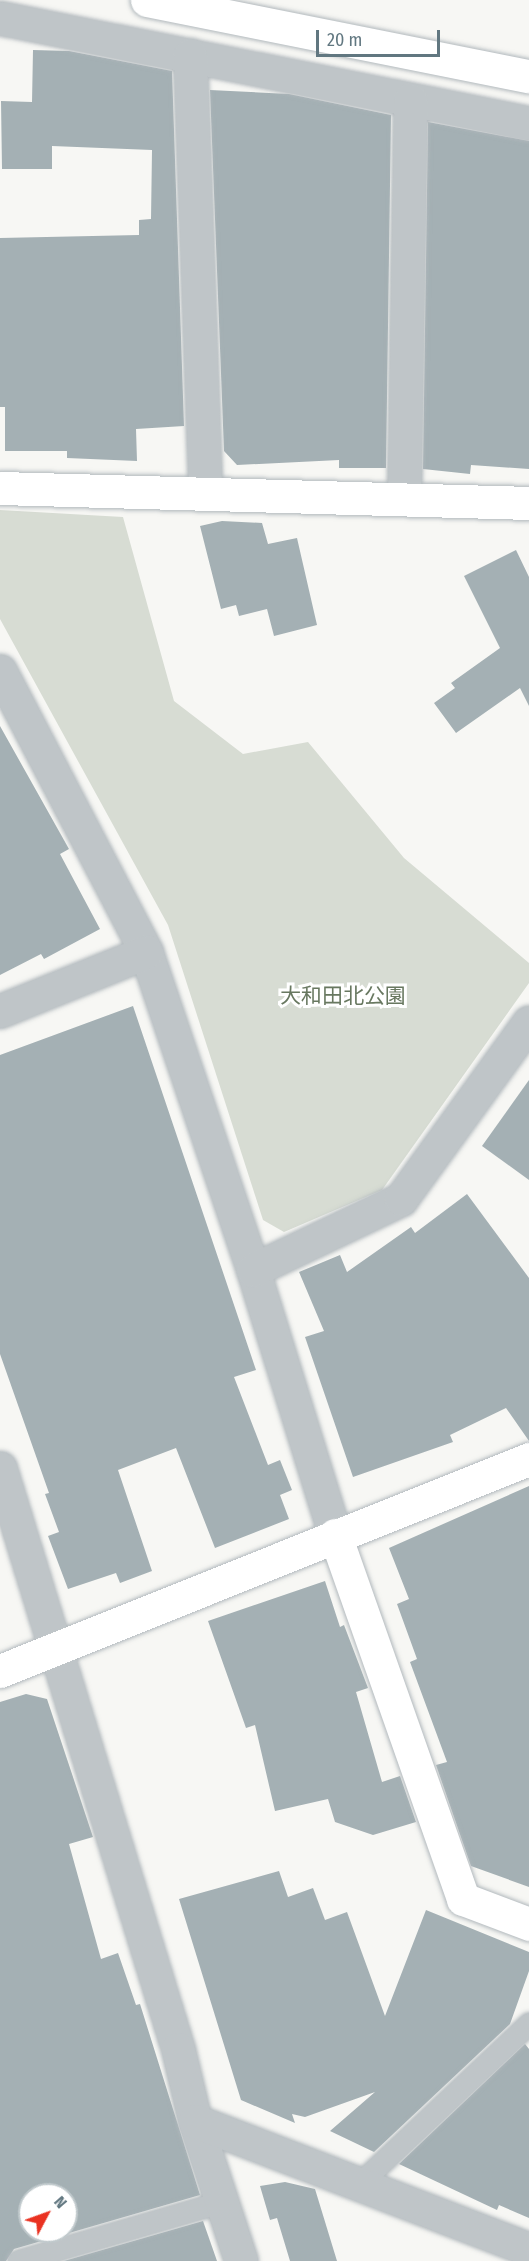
<!DOCTYPE html>
<html>
<head>
<meta charset="utf-8">
<style>
  body { margin:0 }
  #map { position:relative; width:529px; height:2261px; overflow:hidden; background:#f7f7f4; font-family:"Fira Sans Condensed","Noto Sans JP",sans-serif }
  div>[style] { position:absolute }
  .green>* { inset:0; background:#d7dcd3 }
  .building>* { inset:0; background:#a4b0b4 }
  .roads { filter:drop-shadow(0 0 2px #b2b9bd) drop-shadow(0 0 2px #b2b9bd) }
  .lane>* { height:21px; margin:-10.5px; padding:0 10.5px; transform-origin:10.5px; border-radius:10.5px; background:#bfc5c8 }
  .street>* { height:33px; margin:-16.5px; padding:0 16.5px; transform-origin:16.5px; border-radius:16.5px; background:#bfc5c8 }
  .secondary>* { height:33px; margin:-16.5px; padding:0 16.5px; transform-origin:16.5px; border-radius:16.5px; background:#fff }
  span { translate:-50% -50%; white-space:nowrap; text-align:center; line-height:1.15; -webkit-text-stroke:6px #fff; paint-order:stroke }
  .park-label { font-size:21px; color:#687860 }
  .north { position:absolute; left:18px; top:2183px; width:60px; height:60px; box-sizing:border-box; background:#fff; border:2px solid #c0c9cc; border-radius:50%; rotate:49deg; font-size:16px; font-weight:700; line-height:24px; text-align:center; color:#617780 }
  .north::after { content:''; display:block; margin:auto; width:21px; height:27px; background:#ea3221; clip-path:polygon(50% 0,100% 100%,50% 72%,0 100%) }
  .scale { position:absolute; left:316px; top:30px; width:124px; height:27px; box-sizing:border-box; border:3px solid #617780; border-top:0; padding-left:8px; font-size:18px; line-height:21px; white-space:nowrap; color:#617780; -webkit-text-stroke:4px #fff; paint-order:stroke }
</style>
</head>
<body>
<div id="map">
  <div class="green">
    <div style="clip-path:polygon(0 510px,123px 517px,174px 701px,243px 754px,308px 742px,404px 858px,529px 963px,529px 983px,382px 1190px,284px 1232px,263px 1220px,168px 925px,0 619px)"></div>
  </div>
  <div class="building">
    <div style="clip-path:polygon(33px 50px,69px 51px,172px 71px,184px 426px,136px 429px,137px 461px,67px 458px,67px 451px,5px 451px,5px 407px,0 407px,0 238px,139px 235px,139px 220px,151px 219px,152px 150px,52px 146px,52px 169px,2px 169px,1px 101px,32px 102px)"></div>
    <div style="clip-path:polygon(210px 90px,289px 94px,391px 115px,386px 468px,339px 468px,339px 460px,237px 465px,224px 451px)"></div>
    <div style="clip-path:polygon(428px 122px,529px 141px,529px 469px,471px 465px,470px 474px,423px 469px)"></div>
    <div style="clip-path:polygon(222px 521px,262px 523px,268px 544px,297px 538px,317px 625px,274px 636px,267px 609px,239px 616px,236px 605px,221px 609px,200px 526px)"></div>
    <div style="clip-path:polygon(516px 550px,529px 577px,529px 706px,520px 688px,456px 733px,434px 703px,455px 688px,451px 683px,500px 648px,464px 576px)"></div>
    <div style="clip-path:polygon(0 726px,69px 849px,60px 854px,100px 929px,44px 959px,41px 954px,0 975px)"></div>
    <div style="clip-path:polygon(133px 1006px,256px 1370px,234px 1377px,268px 1465px,280px 1460px,292px 1490px,280px 1495px,289px 1519px,215px 1548px,176px 1448px,118px 1470px,152px 1571px,120px 1583px,116px 1573px,68px 1589px,48px 1536px,59px 1532px,45px 1494px,49px 1493px,0 1354px,0 1055px)"></div>
    <div style="clip-path:polygon(529px 1080px,529px 1180px,482px 1146px)"></div>
    <div style="clip-path:polygon(467px 1194px,529px 1278px,529px 1441px,506px 1408px,450px 1435px,453px 1442px,353px 1477px,305px 1337px,324px 1331px,299px 1272px,340px 1255px,347px 1272px,411px 1227px,415px 1233px)"></div>
    <div style="clip-path:polygon(529px 1486px,529px 1887px,471px 1866px,436px 1765px,447px 1762px,410px 1662px,417px 1659px,397px 1604px,409px 1599px,389px 1548px)"></div>
    <div style="clip-path:polygon(325px 1581px,340px 1627px,344px 1625px,368px 1688px,356px 1692px,382px 1782px,400px 1776px,416px 1822px,373px 1835px,335px 1822px,328px 1799px,275px 1811px,255px 1725px,246px 1728px,208px 1621px)"></div>
    <div style="clip-path:polygon(evenodd,26px 1694px,47px 1699px,93px 1837px,69px 1844px,101px 1959px,118px 1953px,136px 2005px,140px 2004px,200px 2195px,14px 2249px,6px 2261px,0 2261px,0 1702px,26px 1694px,30px 2195px,66px 2195px,66px 2231px,30px 2231px,30px 2195px)"></div>
    <div style="clip-path:polygon(279px 1871px,288px 1897px,313px 1888px,325px 1920px,347px 1912px,385px 2016px,426px 1910px,529px 1952px,529px 1971px,510px 2024px,374px 2152px,330px 2131px,375px 2092px,305px 2117px,292px 2114px,295px 2123px,241px 2100px,179px 1899px)"></div>
    <div style="clip-path:polygon(525px 2044px,529px 2049px,529px 2218px,499px 2205px,497px 2210px,399px 2164px)"></div>
    <div style="clip-path:polygon(285px 2182px,315px 2189px,337px 2261px,290px 2261px,277px 2218px,270px 2220px,260px 2186px)"></div>
    <div style="clip-path:polygon(203px 2221px,217px 2261px,64px 2261px)"></div>
  </div>
  <div class="roads">
    <div class="lane">
      <div style="left:359px;top:2184px;width:234px;rotate:-43.4deg"></div>
      <div style="left:18px;top:2261px;width:211px;rotate:-16.2deg"></div>
    </div>
    <div class="street">
      <div style="left:0;top:18px;width:539px;rotate:11.23deg"></div>
      <div style="left:190px;top:55px;width:439px;rotate:88deg"></div>
      <div style="left:404px;top:499px;width:399px;rotate:-89.1deg"></div>
      <div style="left:0;top:671px;width:317px;rotate:62.5deg"></div>
      <div style="left:146px;top:952px;width:336px;rotate:71.4deg"></div>
      <div style="left:253px;top:1270px;width:277px;rotate:72.8deg"></div>
      <div style="left:0;top:1011px;width:157px;rotate:-22deg"></div>
      <div style="left:253px;top:1270px;width:164px;rotate:-25.6deg"></div>
      <div style="left:401px;top:1199px;width:218px;rotate:-54.1deg"></div>
      <div style="left:0;top:1468px;width:608px;rotate:72.97deg"></div>
      <div style="left:178px;top:2049px;width:74px;rotate:76.7deg"></div>
      <div style="left:195px;top:2121px;width:147px;rotate:71.8deg"></div>
      <div style="left:195px;top:2121px;width:358px;rotate:21deg"></div>
    </div>
    <div class="secondary">
      <div style="left:147px;top:0;width:389px;rotate:11.3deg"></div>
      <div style="left:0;top:488px;width:529px;rotate:1.62deg"></div>
      <div style="left:335px;top:1535px;width:386px;rotate:70.6deg"></div>
      <div style="left:463px;top:1899px;width:71px;rotate:20.7deg"></div>
      <div style="left:0;top:1671px;width:570px;rotate:-21.84deg"></div>
    </div>
  </div>
  <div class="park-label">
    <span style="left:343px;top:996px">大和田北公園</span>
  </div>
  <div class="north">N</div>
  <div class="scale">20 m</div>
</div>
</body>
</html>
